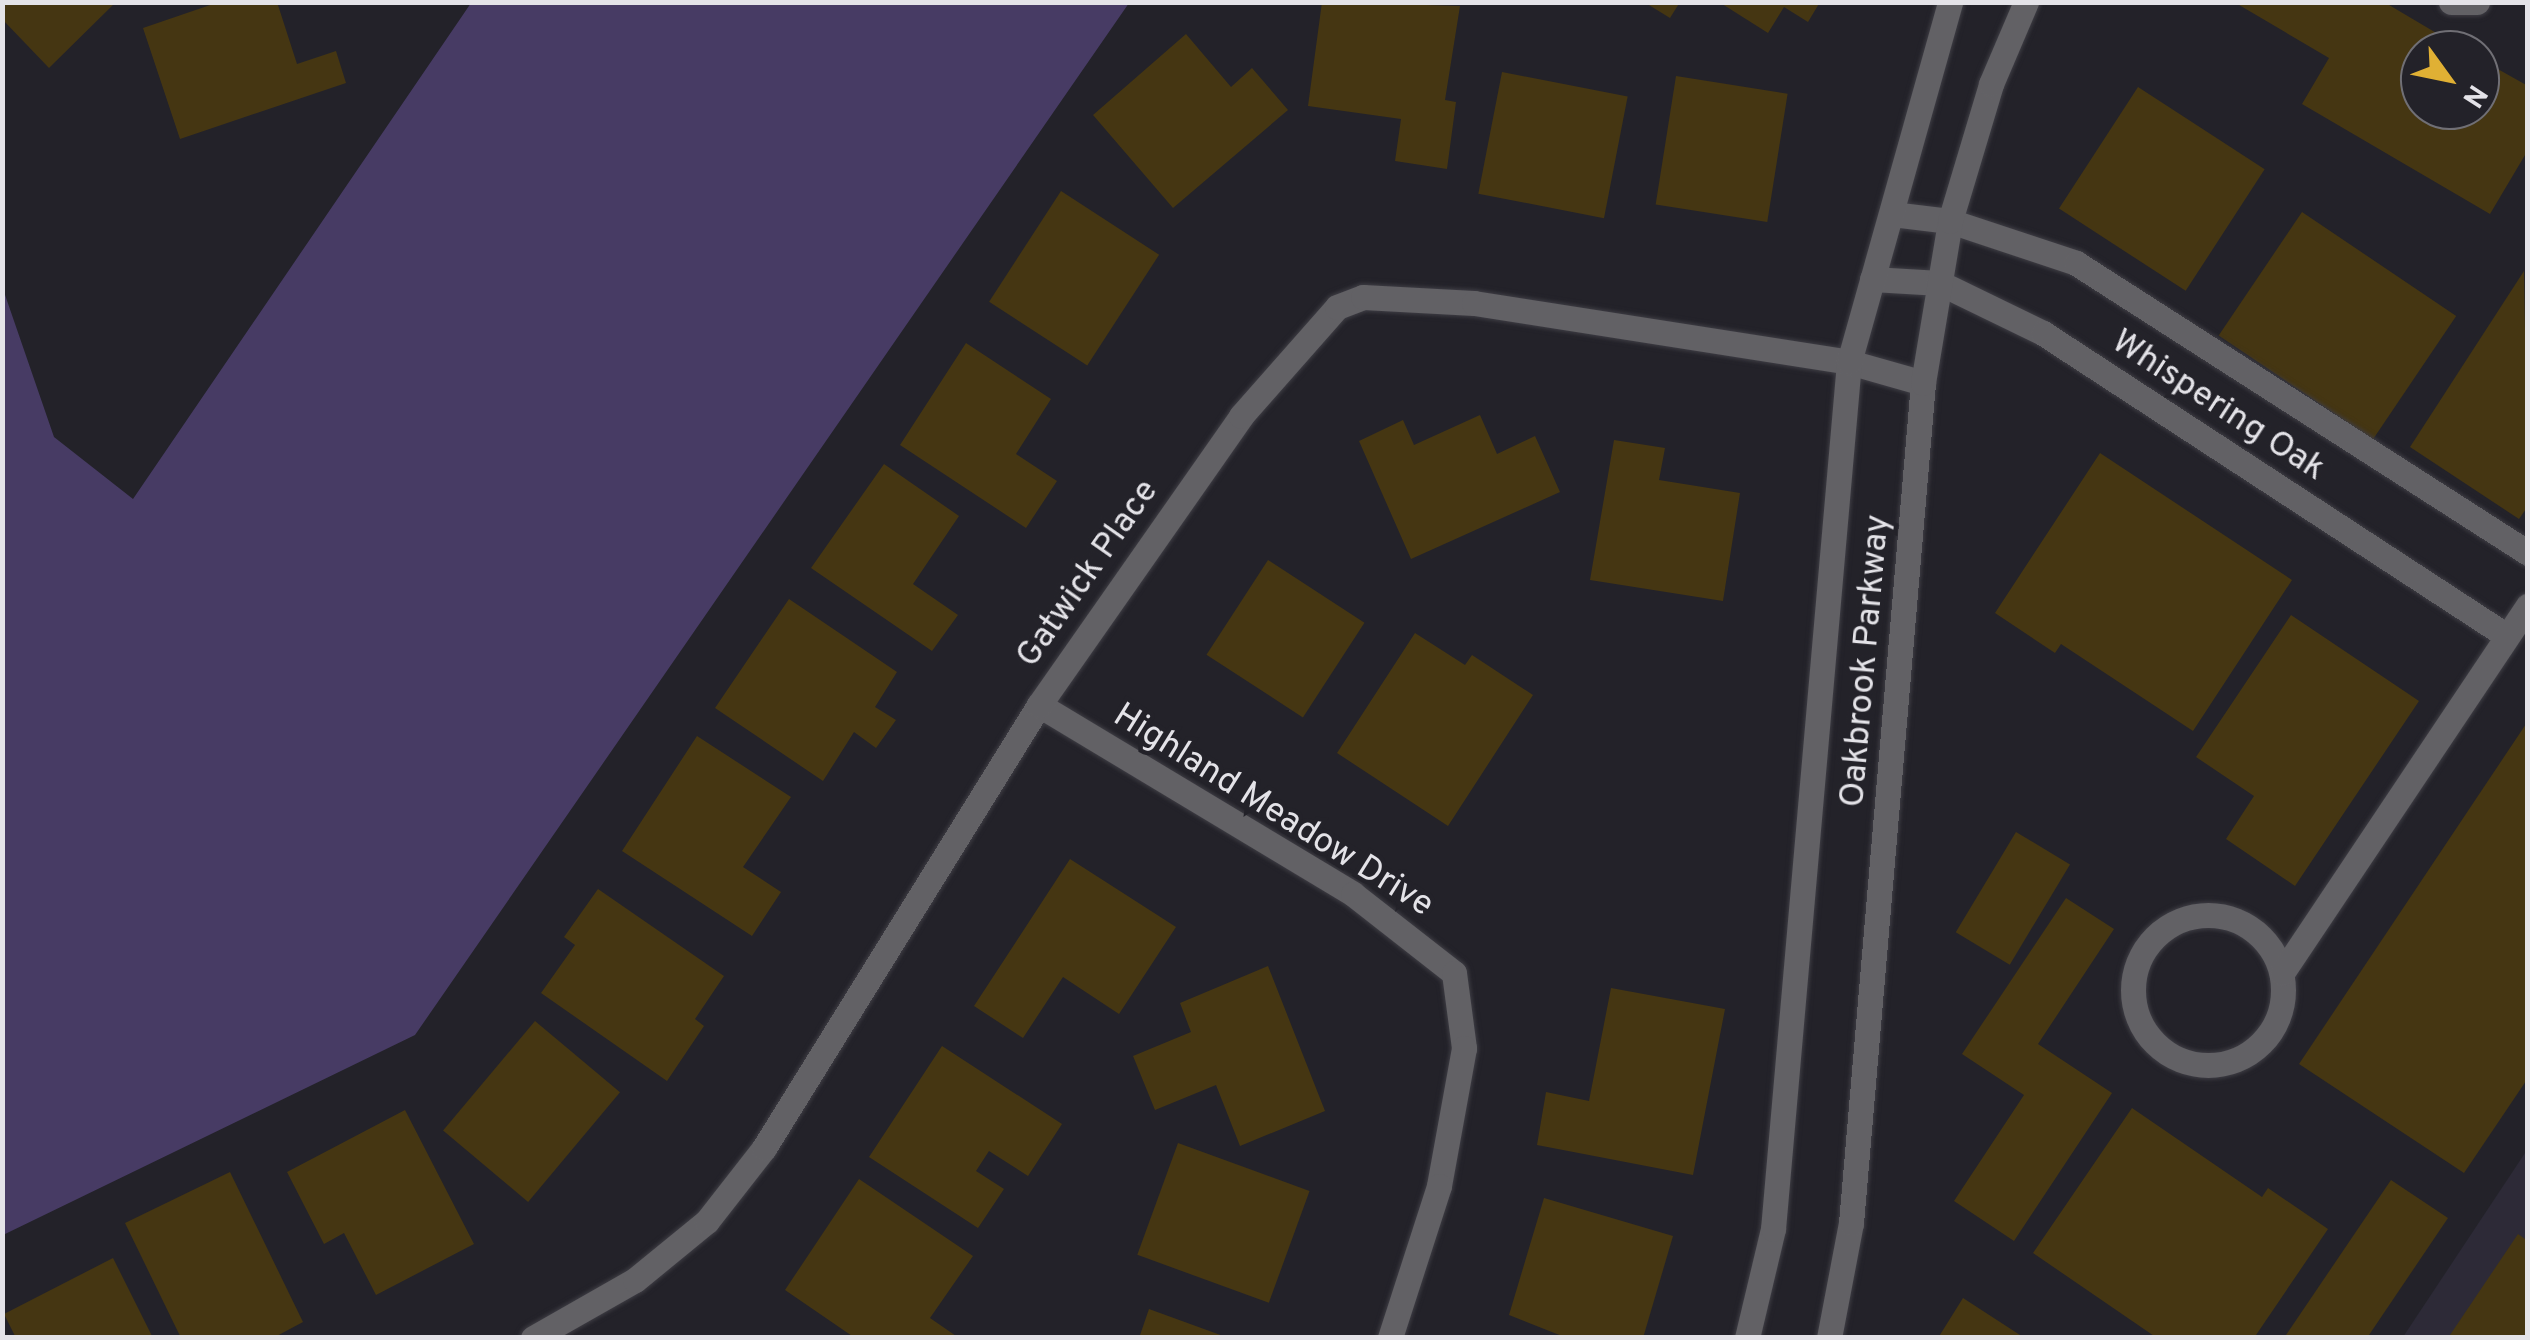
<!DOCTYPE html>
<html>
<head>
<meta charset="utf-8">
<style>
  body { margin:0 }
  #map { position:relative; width:2530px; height:1340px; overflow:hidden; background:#232229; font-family:Overpass,sans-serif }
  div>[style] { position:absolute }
  .built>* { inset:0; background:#2d2a37 }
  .green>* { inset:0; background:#473b64 }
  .building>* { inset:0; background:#453612; transform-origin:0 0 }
  .roads { filter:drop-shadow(0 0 2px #3e3d44) drop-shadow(0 0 2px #3e3d44) }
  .minor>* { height:25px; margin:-12.5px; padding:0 12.5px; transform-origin:12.5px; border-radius:12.5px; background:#626165 }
  .minor>.ring { margin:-12.5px; padding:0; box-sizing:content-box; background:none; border:25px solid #626165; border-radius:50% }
  span { translate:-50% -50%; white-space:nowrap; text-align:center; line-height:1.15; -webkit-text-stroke:9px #232229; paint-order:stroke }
  .street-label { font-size:35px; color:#e4e3e8 }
  .frame { position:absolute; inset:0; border:5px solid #e4e3e8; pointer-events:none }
  .north { position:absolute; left:2400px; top:30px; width:100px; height:100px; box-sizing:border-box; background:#232229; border:2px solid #706f75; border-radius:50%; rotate:123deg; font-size:28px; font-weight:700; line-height:40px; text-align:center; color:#e4e3e8 }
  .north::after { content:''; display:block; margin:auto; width:35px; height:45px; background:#e0b034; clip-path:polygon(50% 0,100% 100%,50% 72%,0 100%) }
</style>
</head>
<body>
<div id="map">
  <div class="built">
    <div style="clip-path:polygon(2527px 1150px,2527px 1337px,2403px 1337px)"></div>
  </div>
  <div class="green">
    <div style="clip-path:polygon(471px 3px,1129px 3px,415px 1035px,3px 1235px,3px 289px,54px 437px,133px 499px)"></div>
  </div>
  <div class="building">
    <div style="clip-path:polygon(2px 2px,116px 2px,49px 68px,2px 19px)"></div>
    <div style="clip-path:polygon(219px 2px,277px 2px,297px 64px,336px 51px,346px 83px,180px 139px,143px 28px)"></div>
    <div style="clip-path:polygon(1322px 2px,1460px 6px,1445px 100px,1456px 102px,1447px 169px,1395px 161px,1401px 119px,1308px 106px)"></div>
    <div style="clip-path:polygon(1644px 2px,1680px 2px,1670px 18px)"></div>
    <div style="clip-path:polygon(1719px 2px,1820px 2px,1808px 22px,1784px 7px,1768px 33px)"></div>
    <div style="clip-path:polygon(2234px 2px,2384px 2px,2465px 50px,2420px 50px,2420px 110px,2480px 110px,2480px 59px,2528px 86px,2528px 150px,2490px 214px,2302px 104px,2329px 58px)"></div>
    <div style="clip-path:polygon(1186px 34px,1231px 87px,1252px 68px,1288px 110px,1173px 208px,1093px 115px)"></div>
    <div style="left:1502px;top:72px;width:128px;height:124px;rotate:11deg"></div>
    <div style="left:1676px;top:76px;width:113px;height:130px;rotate:9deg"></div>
    <div style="left:2138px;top:87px;width:151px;height:145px;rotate:33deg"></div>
    <div style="left:1061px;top:191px;width:117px;height:132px;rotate:33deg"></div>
    <div style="left:2302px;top:212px;width:186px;height:149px;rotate:34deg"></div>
    <div style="clip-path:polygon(2524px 271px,2528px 506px,2519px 519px,2410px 447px)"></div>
    <div style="clip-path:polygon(966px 343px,1051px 399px,1016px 454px,1057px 481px,1026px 528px,900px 445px)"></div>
    <div style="clip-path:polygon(1480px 415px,1497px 454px,1535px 436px,1560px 492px,1411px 559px,1359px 441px,1403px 420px,1414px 445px)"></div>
    <div style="clip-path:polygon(1614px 440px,1665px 448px,1659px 480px,1740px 493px,1723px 601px,1590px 580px)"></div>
    <div style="clip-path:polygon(2100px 453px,2292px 580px,2193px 731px,2061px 644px,2055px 653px,1995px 613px)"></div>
    <div style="clip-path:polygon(884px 464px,959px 516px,913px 584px,958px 615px,932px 651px,811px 568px)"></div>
    <div style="left:1268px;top:560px;width:115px;height:113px;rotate:33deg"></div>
    <div style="clip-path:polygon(789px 599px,897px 672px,875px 707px,896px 720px,876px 748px,854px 732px,823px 781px,715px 708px)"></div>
    <div style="clip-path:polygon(2291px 615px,2419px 701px,2295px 886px,2226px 839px,2254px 796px,2196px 757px)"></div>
    <div style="clip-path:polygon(1415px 633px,1465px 665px,1472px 655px,1533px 695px,1448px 826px,1337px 753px)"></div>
    <div style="clip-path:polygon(2528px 721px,2528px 1078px,2464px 1173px,2299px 1064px)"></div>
    <div style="clip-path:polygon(697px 736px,791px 797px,743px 867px,781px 892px,752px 936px,622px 851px)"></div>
    <div style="left:2016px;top:832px;width:63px;height:117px;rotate:31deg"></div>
    <div style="clip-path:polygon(1070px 859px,1176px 927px,1119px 1014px,1063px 977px,1023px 1038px,974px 1006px)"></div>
    <div style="clip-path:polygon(598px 889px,724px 976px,695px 1019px,704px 1026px,667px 1081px,541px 993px,575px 945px,564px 937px)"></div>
    <div style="clip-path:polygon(2066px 898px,2114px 929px,2038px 1044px,2112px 1093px,2014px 1241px,1954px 1201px,2024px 1095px,1962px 1054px)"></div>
    <div style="clip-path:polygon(1268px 966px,1325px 1111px,1240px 1146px,1216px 1085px,1155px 1110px,1133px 1056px,1191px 1032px,1180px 1003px)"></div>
    <div style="clip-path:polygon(1611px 988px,1725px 1009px,1693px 1175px,1537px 1145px,1546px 1092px,1589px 1101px)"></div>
    <div style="left:535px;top:1021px;width:111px;height:143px;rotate:40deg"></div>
    <div style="clip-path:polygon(942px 1046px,1062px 1124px,1028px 1176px,989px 1151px,976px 1171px,1004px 1189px,978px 1228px,869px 1157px)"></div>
    <div style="clip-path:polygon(2132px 1108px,2262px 1197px,2268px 1188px,2328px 1229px,2254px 1338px,2157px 1338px,2033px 1253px)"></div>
    <div style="clip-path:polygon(405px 1110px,474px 1244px,376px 1295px,344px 1233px,324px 1244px,287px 1172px)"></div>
    <div style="left:1178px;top:1143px;width:140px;height:119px;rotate:20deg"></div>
    <div style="clip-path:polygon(230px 1172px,303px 1322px,273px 1338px,181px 1338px,125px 1223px)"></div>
    <div style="clip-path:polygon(859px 1179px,973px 1256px,930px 1318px,959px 1338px,855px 1338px,785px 1290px)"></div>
    <div style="clip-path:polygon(2391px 1180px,2448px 1218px,2367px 1338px,2284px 1338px)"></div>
    <div style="clip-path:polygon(1544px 1198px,1673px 1236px,1643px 1338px,1567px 1338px,1509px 1315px)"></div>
    <div style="clip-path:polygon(2518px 1234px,2528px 1241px,2528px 1338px,2448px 1338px)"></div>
    <div style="clip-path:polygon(113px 1258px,153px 1338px,16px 1338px,4px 1314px)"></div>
    <div style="clip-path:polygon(1963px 1298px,2020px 1335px,2018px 1338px,1938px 1338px)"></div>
    <div style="clip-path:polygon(1149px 1309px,1226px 1337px,1226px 1338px,1139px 1338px)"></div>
  </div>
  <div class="roads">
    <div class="minor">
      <div style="left:2451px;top:2px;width:26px"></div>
      <div style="left:1892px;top:214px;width:58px;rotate:6.9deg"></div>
      <div style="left:1950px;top:221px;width:133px;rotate:18.4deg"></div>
      <div style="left:2076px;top:263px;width:537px;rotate:32.68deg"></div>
      <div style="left:1872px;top:279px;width:68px;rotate:3.4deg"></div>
      <div style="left:1940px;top:283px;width:114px;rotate:25.9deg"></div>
      <div style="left:2043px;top:333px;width:554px;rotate:33.15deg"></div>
      <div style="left:1039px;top:705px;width:366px;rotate:31deg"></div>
      <div style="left:1353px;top:894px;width:128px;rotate:38deg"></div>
      <div style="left:1454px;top:973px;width:76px;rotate:82.4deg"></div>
      <div style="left:1464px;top:1048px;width:140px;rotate:100.3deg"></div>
      <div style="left:1439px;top:1186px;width:160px;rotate:107.9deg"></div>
      <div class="ring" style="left:2133px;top:915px;width:125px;height:125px"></div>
      <div style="left:2282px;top:973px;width:442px;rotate:-56.2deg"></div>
      <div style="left:533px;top:1338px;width:117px;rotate:-29.6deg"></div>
      <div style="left:635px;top:1280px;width:93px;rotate:-39.3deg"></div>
      <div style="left:707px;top:1221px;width:93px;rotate:-52deg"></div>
      <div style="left:764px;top:1148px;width:521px;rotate:-58.17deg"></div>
      <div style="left:1039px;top:705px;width:353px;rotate:-55deg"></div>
      <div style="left:1241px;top:416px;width:145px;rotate:-48.6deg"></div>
      <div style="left:1337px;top:307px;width:28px;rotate:-21deg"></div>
      <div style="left:1363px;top:297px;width:111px;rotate:3.1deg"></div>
      <div style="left:1474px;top:303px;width:380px;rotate:8.9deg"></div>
      <div style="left:1849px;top:362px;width:77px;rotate:15.8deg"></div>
      <div style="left:1747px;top:1338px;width:112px;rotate:-76.6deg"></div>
      <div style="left:1773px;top:1229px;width:870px;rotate:-84.99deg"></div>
      <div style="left:1849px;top:362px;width:374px;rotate:-74.3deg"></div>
      <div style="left:1829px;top:1338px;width:117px;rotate:-79.2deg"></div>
      <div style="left:1851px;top:1223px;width:843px;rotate:-85.1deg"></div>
      <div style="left:1923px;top:383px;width:164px;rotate:-80.5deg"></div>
      <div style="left:1950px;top:221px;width:143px;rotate:-73.3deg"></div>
      <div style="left:1991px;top:84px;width:89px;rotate:-66.9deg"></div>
    </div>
  </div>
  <div class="street-label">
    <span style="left:2218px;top:406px;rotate:33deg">Whispering Oak</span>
    <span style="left:1088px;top:574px;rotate:-55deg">Gatwick Place</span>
    <span style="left:1866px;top:661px;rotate:-85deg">Oakbrook Parkway</span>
    <span style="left:1273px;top:811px;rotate:32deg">Highland Meadow Drive</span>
  </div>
  <div class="frame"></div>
  <div class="north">N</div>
</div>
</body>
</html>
